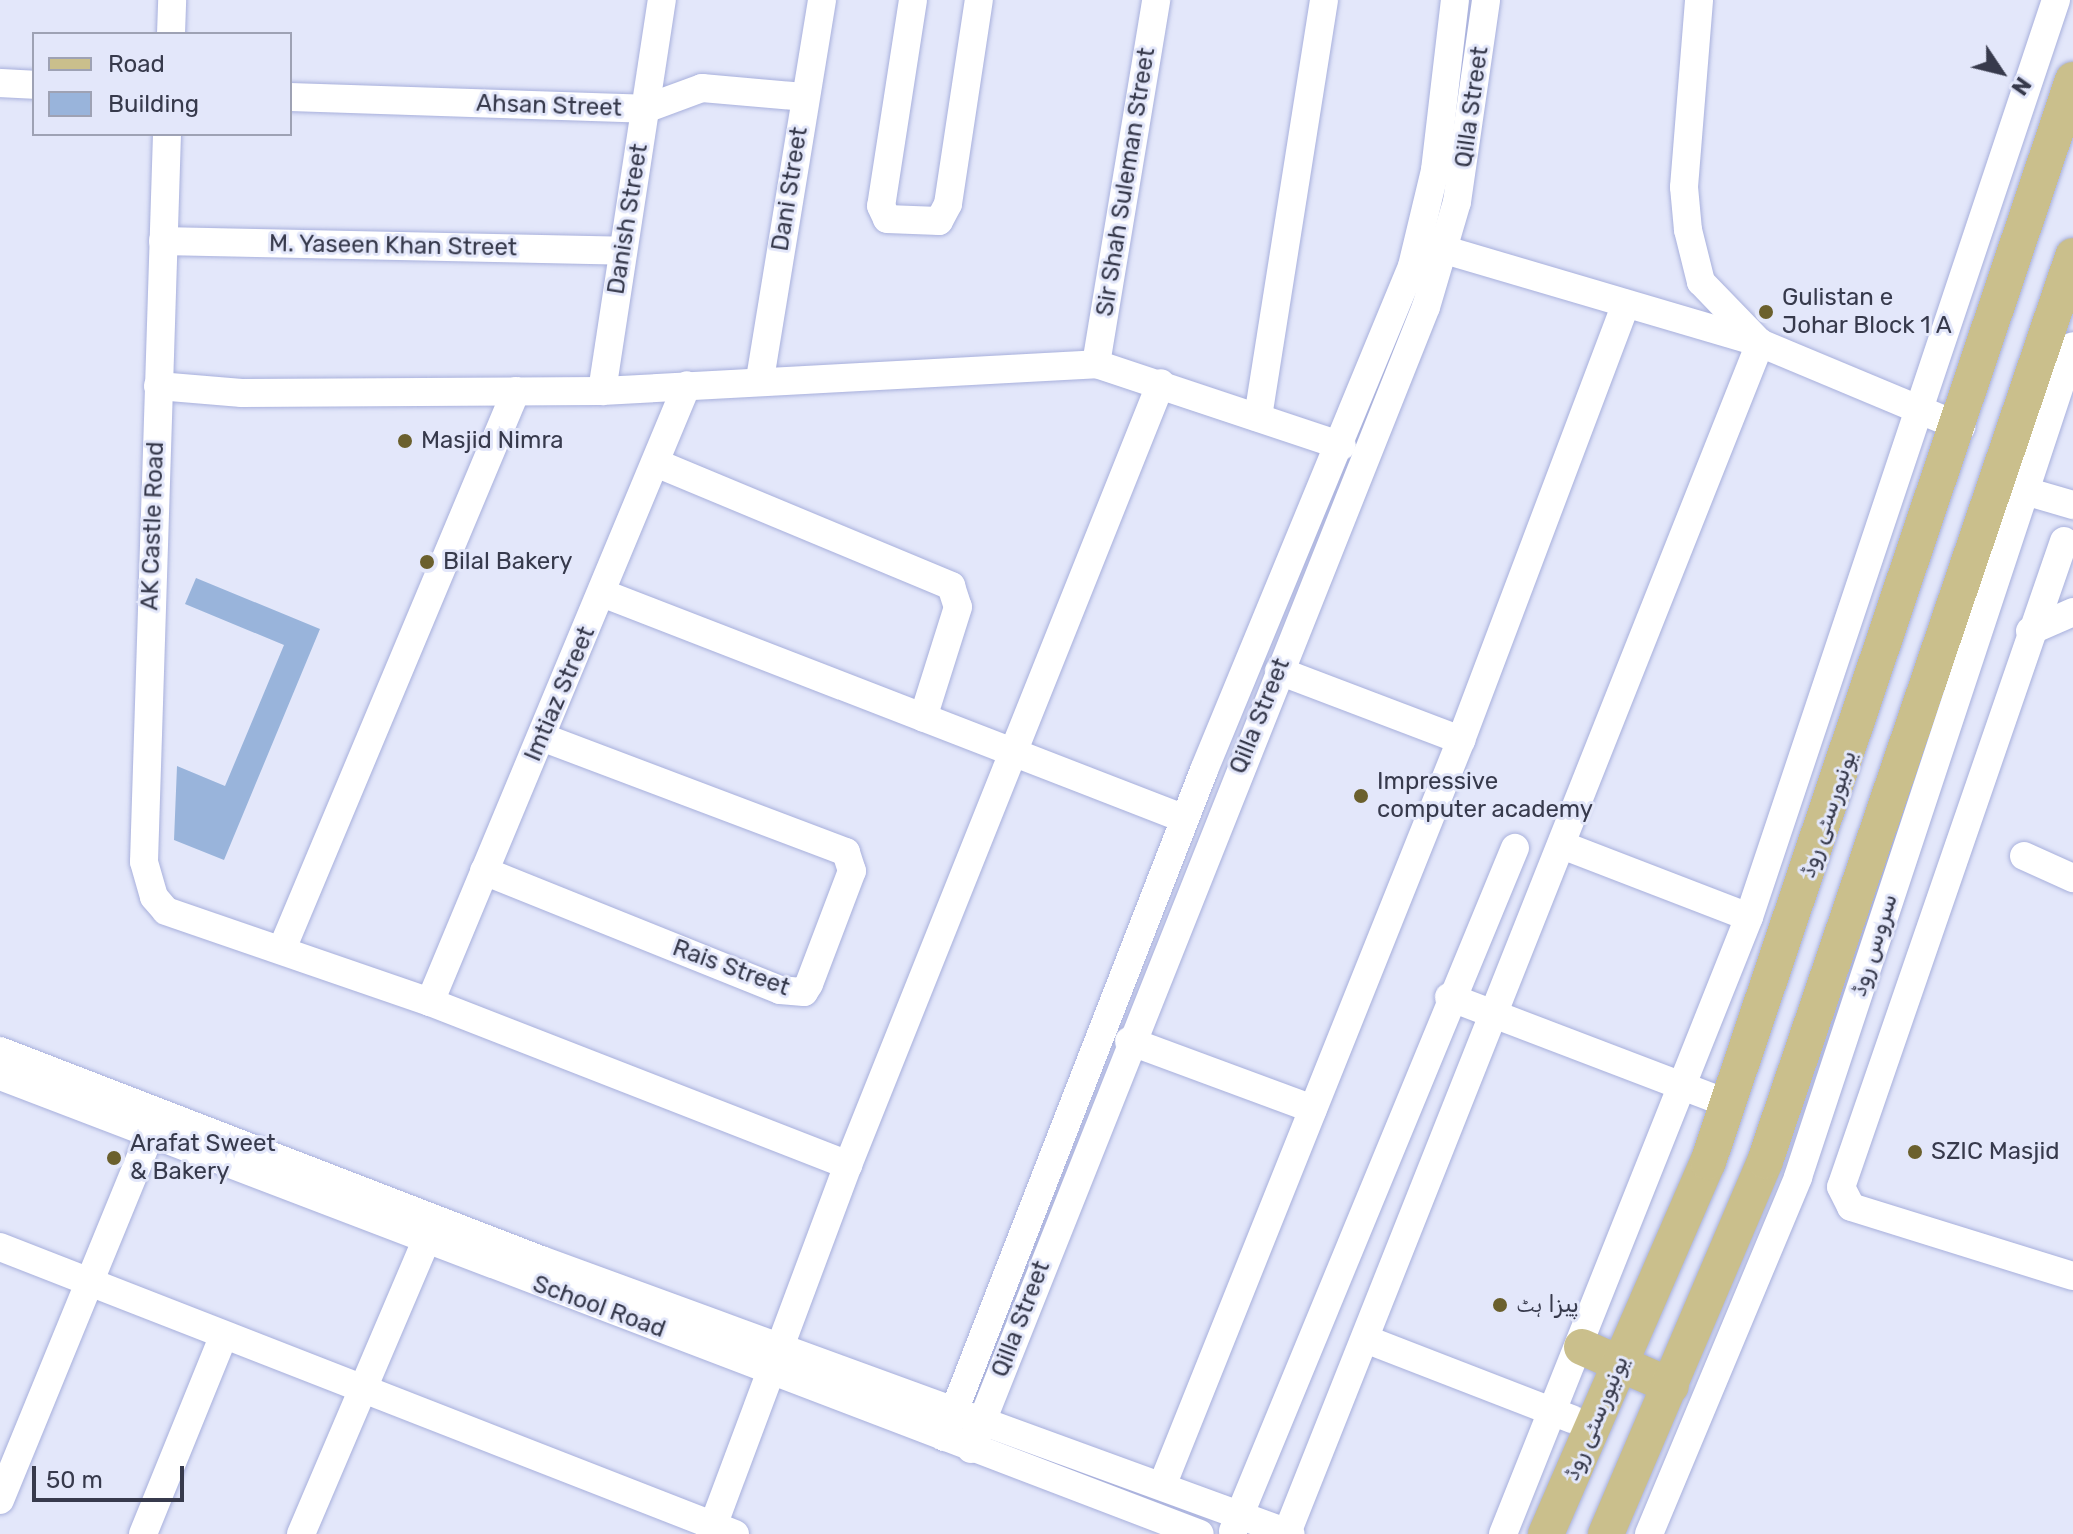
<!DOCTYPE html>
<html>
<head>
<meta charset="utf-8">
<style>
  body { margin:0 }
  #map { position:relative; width:2073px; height:1534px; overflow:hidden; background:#e3e7fa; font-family:Rubik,"Noto Naskh Arabic",sans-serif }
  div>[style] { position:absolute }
  .building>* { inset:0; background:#99b4db }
  .roads { filter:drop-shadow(0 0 2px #a8b0dc) drop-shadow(0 0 2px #a8b0dc) }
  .minor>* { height:28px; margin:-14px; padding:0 14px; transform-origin:14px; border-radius:14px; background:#fff }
  .major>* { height:36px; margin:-18px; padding:0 18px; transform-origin:18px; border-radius:18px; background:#cabf8c }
  .dots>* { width:22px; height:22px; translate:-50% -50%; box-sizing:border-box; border:4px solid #e3e7fa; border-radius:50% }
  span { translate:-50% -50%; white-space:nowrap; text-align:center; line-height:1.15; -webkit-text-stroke:6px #e3e7fa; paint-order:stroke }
  .street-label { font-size:24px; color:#373a4c }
  .poi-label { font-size:24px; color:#373a4c }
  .left { translate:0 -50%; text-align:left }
  .legend { position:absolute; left:32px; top:32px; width:260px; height:104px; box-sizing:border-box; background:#e3e7fa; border:2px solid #9ea2b4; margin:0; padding:10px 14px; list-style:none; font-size:24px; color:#373a4c }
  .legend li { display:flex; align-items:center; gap:16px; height:40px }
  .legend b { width:40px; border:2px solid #9ea2b4 }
  .north { position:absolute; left:1961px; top:32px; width:80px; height:80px; -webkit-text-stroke:6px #e3e7fa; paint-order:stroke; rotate:125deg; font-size:22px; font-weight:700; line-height:32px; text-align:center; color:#373a4c }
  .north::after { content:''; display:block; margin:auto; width:28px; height:36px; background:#373a4c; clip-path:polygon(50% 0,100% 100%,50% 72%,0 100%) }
  .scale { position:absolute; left:32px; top:1466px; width:152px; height:36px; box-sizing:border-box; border:4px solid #373a4c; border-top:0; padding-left:10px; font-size:24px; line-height:28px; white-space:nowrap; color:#373a4c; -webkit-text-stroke:6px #e3e7fa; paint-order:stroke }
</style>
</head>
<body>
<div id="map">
  <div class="building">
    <div style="clip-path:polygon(196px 578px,320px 629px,224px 860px,174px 840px,177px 766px,225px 786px,284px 645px,185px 604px)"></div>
  </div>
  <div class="roads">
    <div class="minor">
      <div style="left:913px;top:0;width:208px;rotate:98.8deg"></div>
      <div style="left:881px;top:206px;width:14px;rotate:65deg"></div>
      <div style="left:887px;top:219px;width:52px;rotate:2.2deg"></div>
      <div style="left:939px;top:221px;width:19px;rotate:-62deg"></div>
      <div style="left:948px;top:204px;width:206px;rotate:-81.4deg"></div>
      <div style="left:171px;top:34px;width:34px;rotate:-88deg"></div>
      <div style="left:0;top:83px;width:34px;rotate:3deg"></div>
      <div style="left:290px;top:97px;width:355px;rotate:1.9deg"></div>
      <div style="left:645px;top:109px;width:61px;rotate:-20.2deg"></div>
      <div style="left:702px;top:88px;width:102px;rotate:5deg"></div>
      <div style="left:167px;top:134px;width:728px;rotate:91.81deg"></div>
      <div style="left:144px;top:862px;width:36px;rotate:74deg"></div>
      <div style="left:154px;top:897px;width:18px;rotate:49deg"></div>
      <div style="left:166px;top:911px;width:279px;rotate:19deg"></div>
      <div style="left:430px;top:1002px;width:449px;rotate:21.3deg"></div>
      <div style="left:163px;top:241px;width:460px;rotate:1.2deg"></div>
      <div style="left:1445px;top:250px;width:328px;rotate:16.4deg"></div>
      <div style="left:1760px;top:343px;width:218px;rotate:22.7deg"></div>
      <div style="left:1096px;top:364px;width:369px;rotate:-80.6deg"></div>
      <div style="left:760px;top:379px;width:384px;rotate:-80.7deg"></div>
      <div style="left:158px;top:386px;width:84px;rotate:4.8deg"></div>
      <div style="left:242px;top:393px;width:360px;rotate:-0.3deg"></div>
      <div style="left:602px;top:391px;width:495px;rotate:-3.1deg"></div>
      <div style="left:1096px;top:364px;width:259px;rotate:18.4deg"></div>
      <div style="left:602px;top:391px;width:396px;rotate:-81.3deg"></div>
      <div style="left:1258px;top:417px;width:422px;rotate:-81deg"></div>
      <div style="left:656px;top:463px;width:320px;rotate:22.6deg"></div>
      <div style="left:951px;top:586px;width:22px;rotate:72deg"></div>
      <div style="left:958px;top:607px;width:116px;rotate:107.5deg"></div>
      <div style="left:2008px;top:486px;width:68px;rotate:16.3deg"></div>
      <div style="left:2064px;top:541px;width:683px;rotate:109.04deg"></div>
      <div style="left:1841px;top:1187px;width:22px;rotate:63deg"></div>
      <div style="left:1851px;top:1207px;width:232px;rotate:17.3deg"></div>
      <div style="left:602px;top:593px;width:625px;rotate:21.19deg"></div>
      <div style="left:2030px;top:631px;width:47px;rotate:-23.8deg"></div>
      <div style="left:1279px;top:671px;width:195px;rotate:20.8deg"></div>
      <div style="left:1562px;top:845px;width:200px;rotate:21.1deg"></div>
      <div style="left:2024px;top:856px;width:54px;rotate:24.2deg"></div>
      <div style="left:484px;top:871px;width:319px;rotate:21.9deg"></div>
      <div style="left:780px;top:990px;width:24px;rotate:5deg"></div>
      <div style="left:804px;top:992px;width:9px;rotate:-58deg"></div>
      <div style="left:809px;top:984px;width:121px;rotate:-69.2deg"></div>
      <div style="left:852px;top:871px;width:20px;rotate:-108deg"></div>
      <div style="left:846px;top:852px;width:325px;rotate:-159.3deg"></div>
      <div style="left:282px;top:949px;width:605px;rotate:-67.25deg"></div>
      <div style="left:1449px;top:997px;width:300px;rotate:20.9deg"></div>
      <div style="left:430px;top:1002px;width:668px;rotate:-67.39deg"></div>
      <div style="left:1129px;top:1041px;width:196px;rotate:20.3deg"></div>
      <div style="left:0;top:1051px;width:580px;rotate:21.12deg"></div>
      <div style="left:541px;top:1260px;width:798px;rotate:20.07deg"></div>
      <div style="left:0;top:1076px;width:1284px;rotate:20.89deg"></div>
      <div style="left:0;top:1247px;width:789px;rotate:21.33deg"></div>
      <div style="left:1368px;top:1340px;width:219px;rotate:21.2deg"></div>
      <div style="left:944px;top:1437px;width:716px;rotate:-68.7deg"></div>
      <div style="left:1204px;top:770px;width:545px;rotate:-67.57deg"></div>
      <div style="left:1412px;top:266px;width:99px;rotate:-76.5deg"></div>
      <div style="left:1435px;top:170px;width:171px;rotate:-83.3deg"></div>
      <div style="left:971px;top:1449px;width:1229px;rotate:-68.28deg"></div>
      <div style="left:1426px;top:307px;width:109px;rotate:-73.6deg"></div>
      <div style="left:1457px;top:202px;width:204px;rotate:-81.8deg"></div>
      <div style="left:1162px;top:1486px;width:804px;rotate:-68.16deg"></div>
      <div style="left:1461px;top:740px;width:466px;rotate:-69.3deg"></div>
      <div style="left:0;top:1500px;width:392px;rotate:-67.7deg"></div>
      <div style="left:1233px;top:1531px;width:739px;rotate:-67.57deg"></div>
      <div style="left:1287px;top:1533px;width:1281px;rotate:-68.32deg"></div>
      <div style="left:1760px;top:343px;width:85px;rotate:-134deg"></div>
      <div style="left:1701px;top:282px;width:54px;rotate:-104deg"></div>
      <div style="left:1688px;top:230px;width:43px;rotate:-95.3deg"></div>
      <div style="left:1684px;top:187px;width:188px;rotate:-85.4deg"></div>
      <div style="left:143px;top:1534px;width:213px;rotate:-67.9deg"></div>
      <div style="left:301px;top:1534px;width:319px;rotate:-66.9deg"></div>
      <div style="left:710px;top:1534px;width:394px;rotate:-69.5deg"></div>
      <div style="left:848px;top:1165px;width:842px;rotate:-68.19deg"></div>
      <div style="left:1503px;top:1534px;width:664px;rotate:-68.26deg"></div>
      <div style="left:1749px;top:917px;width:967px;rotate:-71.49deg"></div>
      <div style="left:1649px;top:1534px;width:387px;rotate:-67.3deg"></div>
      <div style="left:1798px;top:1177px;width:875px;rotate:-71.69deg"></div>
    </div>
    <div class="major">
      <div style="left:1582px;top:1347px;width:97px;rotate:23.7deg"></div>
      <div style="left:1546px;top:1534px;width:406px;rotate:-66.5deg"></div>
      <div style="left:1708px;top:1162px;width:1142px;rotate:-71.36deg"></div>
      <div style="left:1606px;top:1534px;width:405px;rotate:-66.9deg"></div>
      <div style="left:1765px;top:1161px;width:956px;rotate:-71.2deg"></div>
    </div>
  </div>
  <div class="dots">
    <div style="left:1766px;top:312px;background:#6b602d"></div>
    <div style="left:405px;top:441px;background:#6b602d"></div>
    <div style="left:427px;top:562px;background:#6b602d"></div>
    <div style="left:1361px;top:796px;background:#6b602d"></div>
    <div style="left:1915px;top:1152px;background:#6b602d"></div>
    <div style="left:114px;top:1158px;background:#6b602d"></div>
    <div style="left:1500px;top:1305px;background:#6b602d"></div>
  </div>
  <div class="street-label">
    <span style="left:549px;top:106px;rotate:2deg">Ahsan Street</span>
    <span style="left:1472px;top:107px;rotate:-82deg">Qilla Street</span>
    <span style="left:1126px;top:182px;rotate:-81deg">Sir Shah Suleman Street</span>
    <span style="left:790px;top:189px;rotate:-81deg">Dani Street</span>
    <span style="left:628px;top:219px;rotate:-81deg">Danish Street</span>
    <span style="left:393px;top:246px;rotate:1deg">M. Yaseen Khan Street</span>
    <span style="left:153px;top:526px;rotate:-88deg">AK Castle Road</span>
    <span style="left:560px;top:694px;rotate:-67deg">Imtiaz Street</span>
    <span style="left:1260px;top:716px;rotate:-68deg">Qilla Street</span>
    <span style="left:1828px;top:814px;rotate:-71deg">یونیورسٹی روڈ</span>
    <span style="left:1874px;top:945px;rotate:-72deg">سروس روڈ</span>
    <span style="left:731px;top:968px;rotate:20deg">Rais Street</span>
    <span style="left:599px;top:1307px;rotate:20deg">School Road</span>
    <span style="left:1021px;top:1319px;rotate:-69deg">Qilla Street</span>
    <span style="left:1596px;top:1418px;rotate:-67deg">یونیورسٹی روڈ</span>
  </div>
  <div class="poi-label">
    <span class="left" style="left:1782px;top:312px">Gulistan e<br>Johar Block 1 A</span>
    <span class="left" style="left:421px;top:441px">Masjid Nimra</span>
    <span class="left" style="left:443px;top:562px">Bilal Bakery</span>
    <span class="left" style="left:1377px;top:796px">Impressive<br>computer academy</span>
    <span class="left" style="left:130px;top:1158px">Arafat Sweet<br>&amp; Bakery</span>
    <span class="left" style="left:1931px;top:1152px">SZIC Masjid</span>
    <span class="left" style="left:1516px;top:1305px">پیزا ہٹ</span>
  </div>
  <ul class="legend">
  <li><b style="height:10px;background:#cabf8c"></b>Road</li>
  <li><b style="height:22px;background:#99b4db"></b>Building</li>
  </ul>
  <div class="north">N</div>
  <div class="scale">50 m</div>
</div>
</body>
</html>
